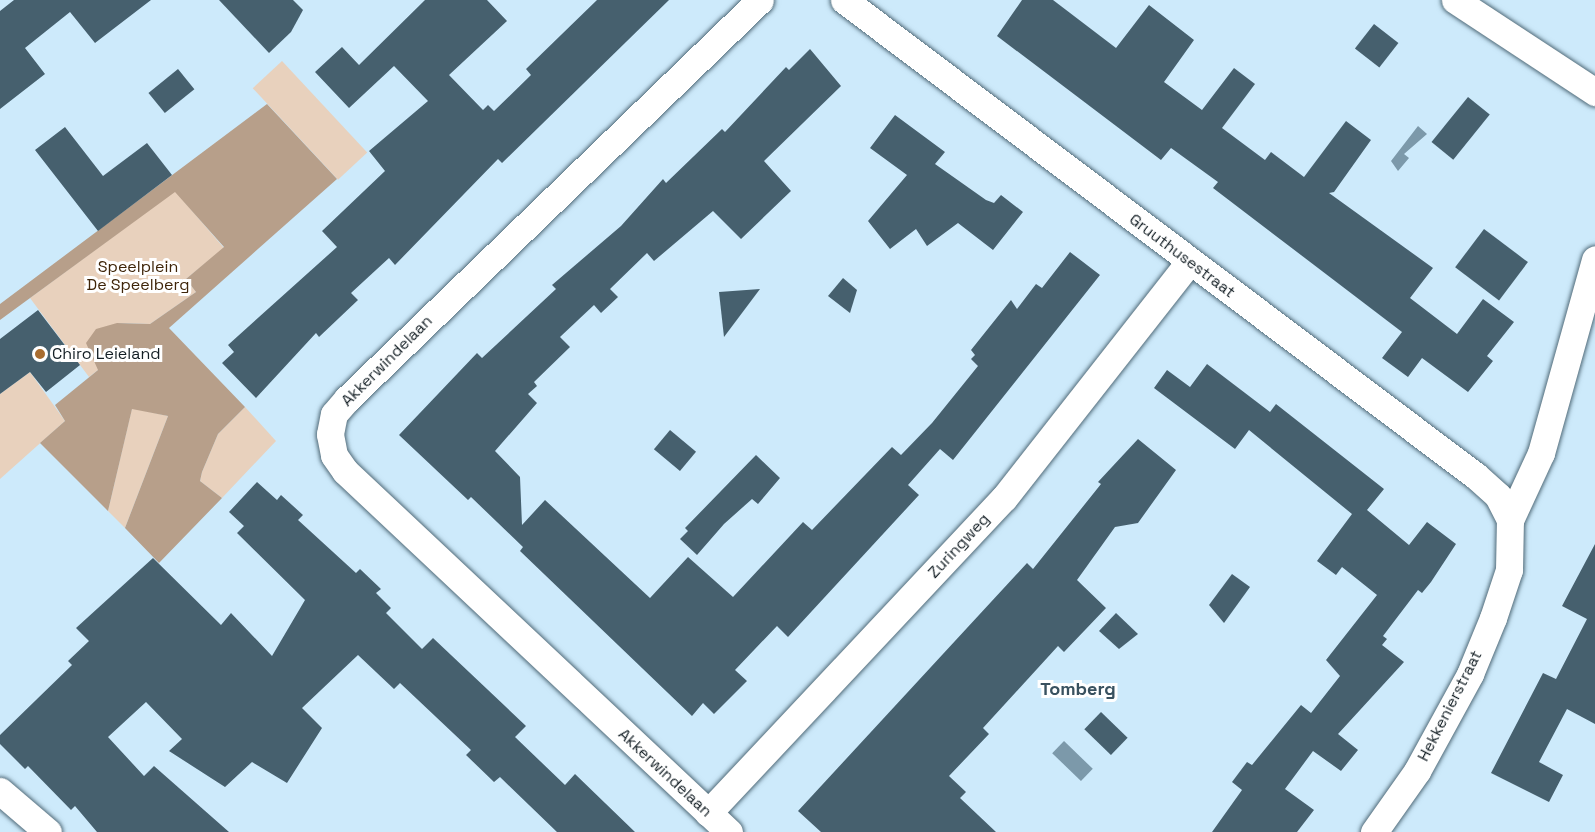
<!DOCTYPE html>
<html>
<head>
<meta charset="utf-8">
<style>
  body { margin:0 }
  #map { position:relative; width:1595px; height:832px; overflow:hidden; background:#cdeafb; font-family:"Space Grotesk",sans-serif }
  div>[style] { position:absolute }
  .green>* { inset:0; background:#e8d1bd; transform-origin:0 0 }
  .forest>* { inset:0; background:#b79f8a }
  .water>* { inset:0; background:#7c99aa; transform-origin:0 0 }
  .building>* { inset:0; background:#46606e; transform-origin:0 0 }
  .roads { filter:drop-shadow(0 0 2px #516b79) drop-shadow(0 0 2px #516b79) }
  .minor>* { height:27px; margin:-13.5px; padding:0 13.5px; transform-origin:13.5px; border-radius:13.5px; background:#fff }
  .dots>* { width:16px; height:16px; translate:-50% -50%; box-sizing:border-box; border:3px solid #fff; border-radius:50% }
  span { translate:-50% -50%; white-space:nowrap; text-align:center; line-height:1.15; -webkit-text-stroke:6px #fff; paint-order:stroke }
  .street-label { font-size:16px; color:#141f25 }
  .park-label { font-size:16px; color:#3e2408 }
  .poi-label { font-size:16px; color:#141f25 }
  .left { translate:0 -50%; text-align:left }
  .neighbourhood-label { font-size:18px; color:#38515f; font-weight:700 }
</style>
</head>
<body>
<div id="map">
  <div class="green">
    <div style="left:282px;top:61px;width:125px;height:40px;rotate:47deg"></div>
    <div style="clip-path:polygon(175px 191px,224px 248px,186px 279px,196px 292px,150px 324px,117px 323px,98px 370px,89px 377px,30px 298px)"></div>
    <div style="clip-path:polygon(30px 372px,65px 421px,0 479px,0 394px)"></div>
    <div style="clip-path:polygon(245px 407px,276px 441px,222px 498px,200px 481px,202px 472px,218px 434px)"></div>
    <div style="clip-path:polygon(132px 408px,168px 416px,125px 528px,108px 511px)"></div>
  </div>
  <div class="forest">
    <div style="clip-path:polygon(267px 104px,337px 179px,169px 328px,245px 407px,218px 434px,202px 472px,200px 481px,222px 498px,159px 563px,125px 528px,168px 416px,132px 409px,108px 511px,40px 443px,65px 421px,55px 405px,98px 370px,86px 343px,96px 329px,117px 323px,150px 324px,196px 292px,186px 279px,224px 247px,175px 192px,0 320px,0 304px)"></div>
  </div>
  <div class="water">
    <div style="clip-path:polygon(1418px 126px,1427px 134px,1404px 154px,1409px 158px,1398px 171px,1391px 161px)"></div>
    <div style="left:1064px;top:741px;width:40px;height:17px;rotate:44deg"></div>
  </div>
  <div class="building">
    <div style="clip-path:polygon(14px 0,151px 0,95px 43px,70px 12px,25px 48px,45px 74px,0 109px,0 11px)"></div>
    <div style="clip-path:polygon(219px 0,293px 0,303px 10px,291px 32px,269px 53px)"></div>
    <div style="clip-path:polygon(425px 0,487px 0,507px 21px,449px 75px,483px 110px,488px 105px,494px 111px,531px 75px,526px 69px,597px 0,669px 0,502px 163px,498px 159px,395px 265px,389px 258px,351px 293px,358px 300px,319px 337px,316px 333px,256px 398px,222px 363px,234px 352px,228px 345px,337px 247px,322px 231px,385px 171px,369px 151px,428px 101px,394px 66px,349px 108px,315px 72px,342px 47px,359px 65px)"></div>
    <div style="clip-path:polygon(1022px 0,1053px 0,1116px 48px,1149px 5px,1194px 40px,1164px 82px,1202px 110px,1234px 68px,1255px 84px,1222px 128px,1265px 160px,1271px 152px,1304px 177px,1346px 121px,1371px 140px,1334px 192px,1329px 193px,1433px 268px,1410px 298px,1457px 334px,1483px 299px,1514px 322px,1487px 356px,1493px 361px,1468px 392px,1422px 358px,1408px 377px,1382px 358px,1402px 332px,1213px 188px,1218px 182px,1171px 148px,1161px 160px,997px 36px)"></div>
    <div style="left:1374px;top:24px;width:31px;height:31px;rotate:38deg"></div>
    <div style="clip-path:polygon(810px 49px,841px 86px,764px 161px,791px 191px,741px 239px,713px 211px,654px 261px,647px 253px,610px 289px,618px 297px,601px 313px,594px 305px,560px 337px,570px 347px,534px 382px,537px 386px,528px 394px,537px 403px,495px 451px,520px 477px,522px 525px,545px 500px,650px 598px,688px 557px,733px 597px,803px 522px,812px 530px,892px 447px,901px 455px,932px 423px,978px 366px,971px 359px,975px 355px,971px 350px,1011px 300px,1017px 309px,1036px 284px,1042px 288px,1070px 252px,1100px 275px,953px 460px,940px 449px,908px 485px,919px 495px,788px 637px,777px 626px,735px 670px,747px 681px,714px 714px,703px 703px,692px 716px,520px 551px,523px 547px,471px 497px,468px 500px,399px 435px,477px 353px,482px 358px,556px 289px,552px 285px,621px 226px,663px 179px,666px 183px,722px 129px,725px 132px,786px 67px,789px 70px)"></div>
    <div style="left:178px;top:69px;width:26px;height:38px;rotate:51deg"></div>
    <div style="left:1468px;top:97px;width:28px;height:58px;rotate:39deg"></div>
    <div style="clip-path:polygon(895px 115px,945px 152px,935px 164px,986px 200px,994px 203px,1001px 195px,1023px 212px,993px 250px,958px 223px,927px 246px,916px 229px,890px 249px,868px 221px,907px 175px,870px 148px)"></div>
    <div style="clip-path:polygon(65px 127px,103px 176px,147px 143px,172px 175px,98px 231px,35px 150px)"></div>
    <div style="left:1484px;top:229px;width:55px;height:48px;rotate:37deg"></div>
    <div style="clip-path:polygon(843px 278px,857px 290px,850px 313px,828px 296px)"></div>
    <div style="clip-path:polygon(760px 289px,724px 337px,719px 292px)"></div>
    <div style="clip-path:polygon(38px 310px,80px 365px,46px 392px,30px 372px,0 394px,0 339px)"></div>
    <div style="clip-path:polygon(1207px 364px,1270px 412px,1276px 404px,1384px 489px,1367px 510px,1409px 545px,1427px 522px,1456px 544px,1431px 582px,1422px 593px,1418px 590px,1383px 636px,1387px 639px,1382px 645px,1404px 662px,1338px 734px,1358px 750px,1341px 771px,1313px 751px,1285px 789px,1314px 810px,1297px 832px,1212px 832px,1242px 790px,1232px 782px,1247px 762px,1252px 765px,1301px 705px,1311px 713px,1340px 676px,1326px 660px,1377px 595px,1342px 567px,1336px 575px,1317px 561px,1352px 514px,1249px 430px,1235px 449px,1154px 388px,1167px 370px,1190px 387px)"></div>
    <div style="left:670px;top:430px;width:34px;height:25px;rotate:40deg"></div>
    <div style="clip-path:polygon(1138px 439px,1176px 470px,1138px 523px,1115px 527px,1077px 580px,1106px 608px,1064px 652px,1058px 646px,983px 728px,989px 734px,949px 776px,966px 792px,960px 798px,996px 832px,821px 832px,798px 811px,1027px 563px,1033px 569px,1101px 484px,1098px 482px)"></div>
    <div style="clip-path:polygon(756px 455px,780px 478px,758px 504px,752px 499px,724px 524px,697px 555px,680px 539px,688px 531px,685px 528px)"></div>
    <div style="clip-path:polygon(257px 482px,277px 500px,281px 495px,303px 515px,298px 520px,356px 573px,360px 569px,381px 589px,376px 593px,391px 608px,386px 613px,422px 649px,433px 638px,526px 726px,515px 737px,565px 785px,575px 774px,635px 832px,557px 832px,500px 777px,494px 782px,466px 755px,471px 750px,400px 683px,394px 689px,358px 655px,302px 708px,322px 728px,287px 783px,252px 762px,225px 787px,169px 751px,182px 739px,146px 702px,108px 737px,144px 776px,154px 766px,229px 832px,97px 832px,75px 806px,71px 810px,28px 766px,25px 769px,0 744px,0 735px,72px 665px,68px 661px,89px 641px,76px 628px,153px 558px,221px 625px,231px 613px,272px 656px,305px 600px,237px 533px,244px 526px,229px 512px)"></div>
    <div style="clip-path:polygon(1595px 544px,1595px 724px,1567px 709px,1539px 762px,1563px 775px,1549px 802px,1491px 773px,1543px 673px,1556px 679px,1587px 619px,1562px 606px)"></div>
    <div style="clip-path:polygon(1232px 574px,1250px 587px,1224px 623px,1209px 605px)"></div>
    <div style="clip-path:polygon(1116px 613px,1138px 634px,1119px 649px,1099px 631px)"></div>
    <div style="left:1101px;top:712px;width:37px;height:24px;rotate:44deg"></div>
  </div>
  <div class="roads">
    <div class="minor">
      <div style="left:844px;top:0;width:791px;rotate:36.99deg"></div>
      <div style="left:1476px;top:476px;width:30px;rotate:42deg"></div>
      <div style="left:1498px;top:496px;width:27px;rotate:63deg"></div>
      <div style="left:1455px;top:0;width:168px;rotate:33.3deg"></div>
      <div style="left:0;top:791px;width:63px;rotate:40.5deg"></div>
      <div style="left:708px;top:813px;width:432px;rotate:-46.8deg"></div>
      <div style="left:1004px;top:498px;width:300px;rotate:-51.9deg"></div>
      <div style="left:729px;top:832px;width:527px;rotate:-136.77deg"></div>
      <div style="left:345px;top:471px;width:19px;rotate:-125deg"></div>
      <div style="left:334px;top:455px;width:21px;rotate:-101deg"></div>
      <div style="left:330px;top:434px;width:20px;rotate:-79deg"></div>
      <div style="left:334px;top:414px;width:20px;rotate:-49deg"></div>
      <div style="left:347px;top:399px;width:574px;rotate:-44.01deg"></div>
      <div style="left:1374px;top:832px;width:75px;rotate:-54.8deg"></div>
      <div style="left:1417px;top:771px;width:111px;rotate:-61.3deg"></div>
      <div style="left:1470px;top:674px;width:61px;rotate:-67.7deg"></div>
      <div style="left:1493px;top:618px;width:51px;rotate:-71.6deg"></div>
      <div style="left:1509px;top:570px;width:50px;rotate:-88.9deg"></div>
      <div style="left:1510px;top:520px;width:74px;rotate:-65.2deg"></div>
      <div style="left:1541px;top:453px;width:201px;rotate:-74.4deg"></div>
    </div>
  </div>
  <div class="dots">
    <div style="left:40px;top:354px;background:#a86c2f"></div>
  </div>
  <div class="street-label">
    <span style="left:1182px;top:256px;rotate:37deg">Gruuthusestraat</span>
    <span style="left:387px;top:361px;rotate:-45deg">Akkerwindelaan</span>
    <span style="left:959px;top:546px;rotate:-47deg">Zuringweg</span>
    <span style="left:1450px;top:706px;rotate:-63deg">Hekkenierstraat</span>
    <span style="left:665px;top:773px;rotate:43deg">Akkerwindelaan</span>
  </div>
  <div class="park-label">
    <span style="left:138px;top:276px">Speelplein<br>De Speelberg</span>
  </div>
  <div class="poi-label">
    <span class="left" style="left:52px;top:354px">Chiro Leieland</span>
  </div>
  <div class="neighbourhood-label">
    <span style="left:1078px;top:689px">Tomberg</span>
  </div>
</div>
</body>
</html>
